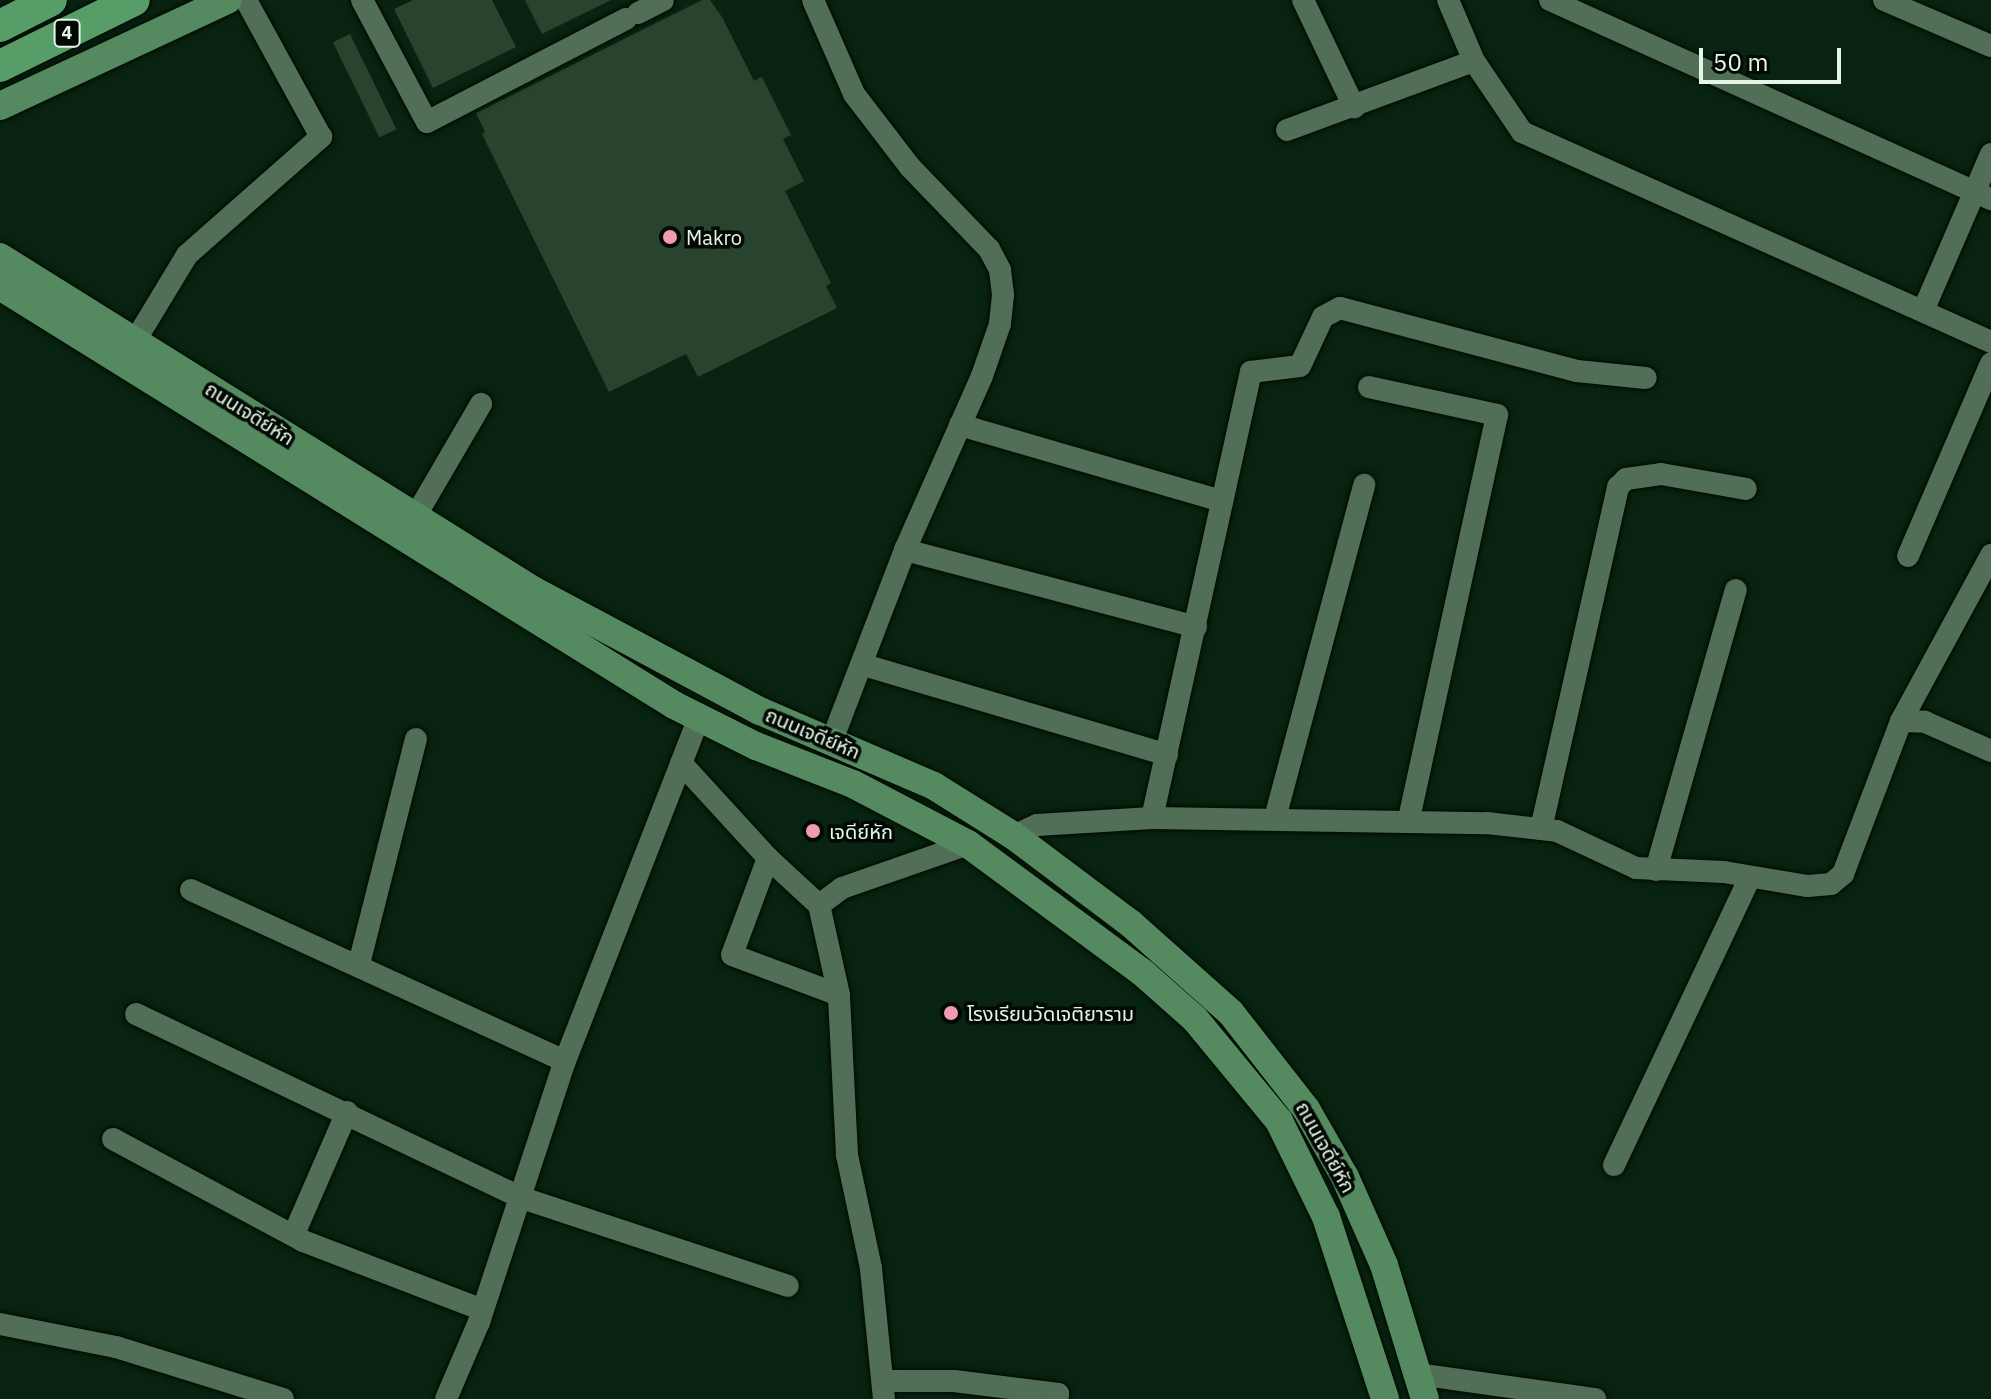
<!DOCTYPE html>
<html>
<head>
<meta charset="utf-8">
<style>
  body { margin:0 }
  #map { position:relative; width:1991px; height:1399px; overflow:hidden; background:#082310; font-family:"IBM Plex Sans","Noto Sans Thai",sans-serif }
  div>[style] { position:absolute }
  .building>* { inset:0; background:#28432e; transform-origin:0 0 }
  .roads { filter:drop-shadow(0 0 2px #000b00) drop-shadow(0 0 2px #000b00) }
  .minor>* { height:22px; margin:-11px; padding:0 11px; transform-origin:11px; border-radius:11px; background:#516e57 }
  .major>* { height:28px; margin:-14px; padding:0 14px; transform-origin:14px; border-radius:14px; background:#558a61 }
  .highway>* { height:32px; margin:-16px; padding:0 16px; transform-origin:16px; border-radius:16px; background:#579d68 }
  .dots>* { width:22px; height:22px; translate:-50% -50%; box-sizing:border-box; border:4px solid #020903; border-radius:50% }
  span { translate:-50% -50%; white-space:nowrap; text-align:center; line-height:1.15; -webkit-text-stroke:7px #020903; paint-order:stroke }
  .shield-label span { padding:2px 6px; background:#020903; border:2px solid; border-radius:6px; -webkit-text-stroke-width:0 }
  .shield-label { font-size:18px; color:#e5f5e8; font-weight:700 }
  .poi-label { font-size:20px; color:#e5f5e8 }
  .left { translate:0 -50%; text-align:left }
  .street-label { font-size:20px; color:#e5f5e8 }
  .scale { position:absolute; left:1699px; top:48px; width:142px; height:36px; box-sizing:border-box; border:4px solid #e5f5e8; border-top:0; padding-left:10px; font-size:24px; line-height:28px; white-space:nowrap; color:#e5f5e8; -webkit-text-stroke:6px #020903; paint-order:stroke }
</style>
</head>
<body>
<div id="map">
  <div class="building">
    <div style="clip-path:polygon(413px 0,492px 0,516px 47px,433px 88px,394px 9px)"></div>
    <div style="clip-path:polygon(525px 0,611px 0,542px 34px)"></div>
    <div style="clip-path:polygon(702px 0,710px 0,722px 17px,754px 81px,762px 77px,791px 135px,783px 139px,804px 181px,785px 191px,831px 283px,826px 286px,837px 308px,698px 377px,686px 354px,609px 392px,482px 134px,485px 132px,476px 113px)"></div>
    <div style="left:350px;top:34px;width:106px;height:19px;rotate:64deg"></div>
  </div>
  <div class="roads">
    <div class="minor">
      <div style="left:362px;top:0;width:138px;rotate:62deg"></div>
      <div style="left:427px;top:122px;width:224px;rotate:-27.4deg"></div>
      <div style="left:813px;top:0;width:103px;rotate:66.4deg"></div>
      <div style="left:854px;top:94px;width:92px;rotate:52.5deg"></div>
      <div style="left:910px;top:167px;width:114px;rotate:46.1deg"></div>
      <div style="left:989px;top:249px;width:24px;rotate:62deg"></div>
      <div style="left:1000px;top:270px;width:25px;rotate:83deg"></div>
      <div style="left:1003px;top:295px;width:29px;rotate:96deg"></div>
      <div style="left:1000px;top:324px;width:55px;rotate:109.1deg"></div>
      <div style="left:982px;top:376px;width:190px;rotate:113.9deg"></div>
      <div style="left:905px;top:550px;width:204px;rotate:111deg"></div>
      <div style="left:1303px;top:0;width:119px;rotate:64.5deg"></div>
      <div style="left:1448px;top:0;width:66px;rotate:66.9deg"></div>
      <div style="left:1474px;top:61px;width:86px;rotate:55.9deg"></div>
      <div style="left:1522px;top:132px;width:514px;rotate:24.12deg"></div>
      <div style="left:1550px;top:0;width:484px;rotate:24.3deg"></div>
      <div style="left:1884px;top:0;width:116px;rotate:23.3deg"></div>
      <div style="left:638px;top:13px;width:28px;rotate:-27deg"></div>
      <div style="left:1287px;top:130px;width:199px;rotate:-20.3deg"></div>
      <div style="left:1923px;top:311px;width:171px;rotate:-66.6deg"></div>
      <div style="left:135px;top:341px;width:100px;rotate:-58.8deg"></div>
      <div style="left:187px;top:255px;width:179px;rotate:-41.4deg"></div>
      <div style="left:321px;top:137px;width:156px;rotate:-118.7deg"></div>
      <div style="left:1369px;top:387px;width:131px;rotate:12.3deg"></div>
      <div style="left:1497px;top:415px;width:414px;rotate:102.3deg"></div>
      <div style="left:960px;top:425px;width:273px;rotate:16.2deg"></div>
      <div style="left:415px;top:517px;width:131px;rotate:-59.7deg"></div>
      <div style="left:905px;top:550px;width:301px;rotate:14.8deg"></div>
      <div style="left:1908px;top:556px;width:210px;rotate:-66.7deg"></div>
      <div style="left:864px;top:665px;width:316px;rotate:16.5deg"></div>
      <div style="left:1901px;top:721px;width:189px;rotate:-61.5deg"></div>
      <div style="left:681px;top:763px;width:129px;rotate:47.5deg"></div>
      <div style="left:768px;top:858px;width:69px;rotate:42.7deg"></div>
      <div style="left:1152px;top:818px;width:457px;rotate:-77.5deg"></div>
      <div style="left:1251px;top:372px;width:49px;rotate:-7deg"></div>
      <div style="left:1300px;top:366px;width:54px;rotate:-64.9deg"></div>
      <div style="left:1323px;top:317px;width:19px;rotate:-28deg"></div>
      <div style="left:1340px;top:308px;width:245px;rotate:14.9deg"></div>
      <div style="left:1577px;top:371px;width:69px;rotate:5.8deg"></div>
      <div style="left:1275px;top:818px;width:345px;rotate:-75deg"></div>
      <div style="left:1541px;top:829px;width:351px;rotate:-77.3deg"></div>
      <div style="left:1618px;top:487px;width:11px;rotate:-45deg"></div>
      <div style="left:1626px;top:479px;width:35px;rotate:-8deg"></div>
      <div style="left:1661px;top:474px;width:86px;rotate:10deg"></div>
      <div style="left:1014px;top:836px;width:25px;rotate:-26deg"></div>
      <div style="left:1037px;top:825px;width:115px;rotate:-3.5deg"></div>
      <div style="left:1152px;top:818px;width:335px;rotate:0.9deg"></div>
      <div style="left:1487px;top:823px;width:70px;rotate:6.5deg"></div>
      <div style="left:1557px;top:831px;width:87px;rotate:25.1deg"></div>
      <div style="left:1636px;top:868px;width:88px;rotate:2.6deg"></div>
      <div style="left:1724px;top:872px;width:85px;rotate:9.5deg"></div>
      <div style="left:1808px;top:886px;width:23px;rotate:-5deg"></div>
      <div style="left:1831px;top:884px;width:16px;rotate:-40deg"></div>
      <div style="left:1843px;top:874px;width:164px;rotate:-69.2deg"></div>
      <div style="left:1901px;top:721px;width:24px;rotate:2deg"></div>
      <div style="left:1925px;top:722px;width:72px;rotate:23.7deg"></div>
      <div style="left:768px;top:858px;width:103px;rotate:110.4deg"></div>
      <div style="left:732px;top:955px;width:114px;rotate:20.5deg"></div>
      <div style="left:1656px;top:870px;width:291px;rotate:-74.1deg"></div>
      <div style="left:191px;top:890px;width:411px;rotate:24.6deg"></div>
      <div style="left:359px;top:964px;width:232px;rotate:-75.8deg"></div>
      <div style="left:136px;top:1014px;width:424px;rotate:25.5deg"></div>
      <div style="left:519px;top:1197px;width:283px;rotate:18.3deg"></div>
      <div style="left:113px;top:1139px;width:216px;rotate:28.2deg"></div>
      <div style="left:303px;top:1241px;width:190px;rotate:21deg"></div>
      <div style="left:1614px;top:1165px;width:318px;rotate:-64.7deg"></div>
      <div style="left:294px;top:1234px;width:133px;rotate:-66.5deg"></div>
      <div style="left:0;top:1324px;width:118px;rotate:11.2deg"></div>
      <div style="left:116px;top:1347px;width:175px;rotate:17.3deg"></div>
      <div style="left:1417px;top:1374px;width:180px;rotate:8deg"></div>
      <div style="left:885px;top:1381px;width:69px"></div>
      <div style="left:954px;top:1381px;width:105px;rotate:7.1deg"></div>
      <div style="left:1058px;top:1394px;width:5px;rotate:101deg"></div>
      <div style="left:446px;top:1399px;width:84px;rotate:-66.8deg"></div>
      <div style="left:479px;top:1322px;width:275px;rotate:-71.8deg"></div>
      <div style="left:565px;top:1061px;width:368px;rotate:-68.7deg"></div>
      <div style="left:884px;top:1399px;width:132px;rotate:-95.7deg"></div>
      <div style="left:871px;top:1268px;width:116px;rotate:-102deg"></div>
      <div style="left:847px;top:1155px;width:160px;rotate:-92.9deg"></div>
      <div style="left:839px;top:995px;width:92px;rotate:-102.5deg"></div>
      <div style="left:819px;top:905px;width:29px;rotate:-36deg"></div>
      <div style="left:842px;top:888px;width:133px;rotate:-19.2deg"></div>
    </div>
    <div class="major">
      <div style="left:0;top:106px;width:251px;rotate:-25deg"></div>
      <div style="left:0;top:257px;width:628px;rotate:32deg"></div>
      <div style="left:533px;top:590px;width:257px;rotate:28.1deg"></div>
      <div style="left:760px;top:711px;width:189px;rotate:23.3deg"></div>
      <div style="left:934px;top:786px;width:94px;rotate:32deg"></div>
      <div style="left:1014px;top:836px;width:145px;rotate:36.9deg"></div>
      <div style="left:1130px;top:923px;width:135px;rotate:41.7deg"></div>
      <div style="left:1231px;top:1013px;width:122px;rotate:52deg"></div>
      <div style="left:1306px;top:1109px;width:78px;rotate:60.2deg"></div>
      <div style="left:1345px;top:1177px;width:96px;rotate:66.1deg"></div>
      <div style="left:1384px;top:1265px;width:140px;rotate:73deg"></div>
      <div style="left:0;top:286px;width:794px;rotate:31.87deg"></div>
      <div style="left:674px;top:705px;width:92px;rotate:26.6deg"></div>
      <div style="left:756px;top:746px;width:104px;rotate:21.4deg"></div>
      <div style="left:853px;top:784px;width:130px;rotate:27.6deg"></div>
      <div style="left:968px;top:844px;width:217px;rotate:36.4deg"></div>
      <div style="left:1143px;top:973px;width:69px;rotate:41.5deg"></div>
      <div style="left:1195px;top:1019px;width:132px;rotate:50.5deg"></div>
      <div style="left:1279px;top:1121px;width:107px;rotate:63.9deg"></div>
      <div style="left:1326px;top:1217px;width:191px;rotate:72deg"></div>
    </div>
    <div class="highway">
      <div style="left:0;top:26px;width:57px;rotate:-27deg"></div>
      <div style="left:0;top:66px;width:149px;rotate:-26.2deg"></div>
    </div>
  </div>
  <div class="dots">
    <div style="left:670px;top:237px;background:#f19ab4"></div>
    <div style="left:813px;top:831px;background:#f19ab4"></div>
    <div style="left:951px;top:1013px;background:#f19ab4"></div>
  </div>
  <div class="shield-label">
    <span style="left:67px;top:33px">4</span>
  </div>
  <div class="poi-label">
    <span class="left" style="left:686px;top:237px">Makro</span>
    <span class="left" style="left:829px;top:831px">เจดีย์หัก</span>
    <span class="left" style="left:967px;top:1013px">โรงเรียนวัดเจติยาราม</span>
  </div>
  <div class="street-label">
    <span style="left:250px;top:413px;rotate:32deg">ถนนเจดีย์หัก</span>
    <span style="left:813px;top:733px;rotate:23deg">ถนนเจดีย์หัก</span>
    <span style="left:1326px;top:1147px;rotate:61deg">ถนนเจดีย์หัก</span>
  </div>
  <div class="scale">50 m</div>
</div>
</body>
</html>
